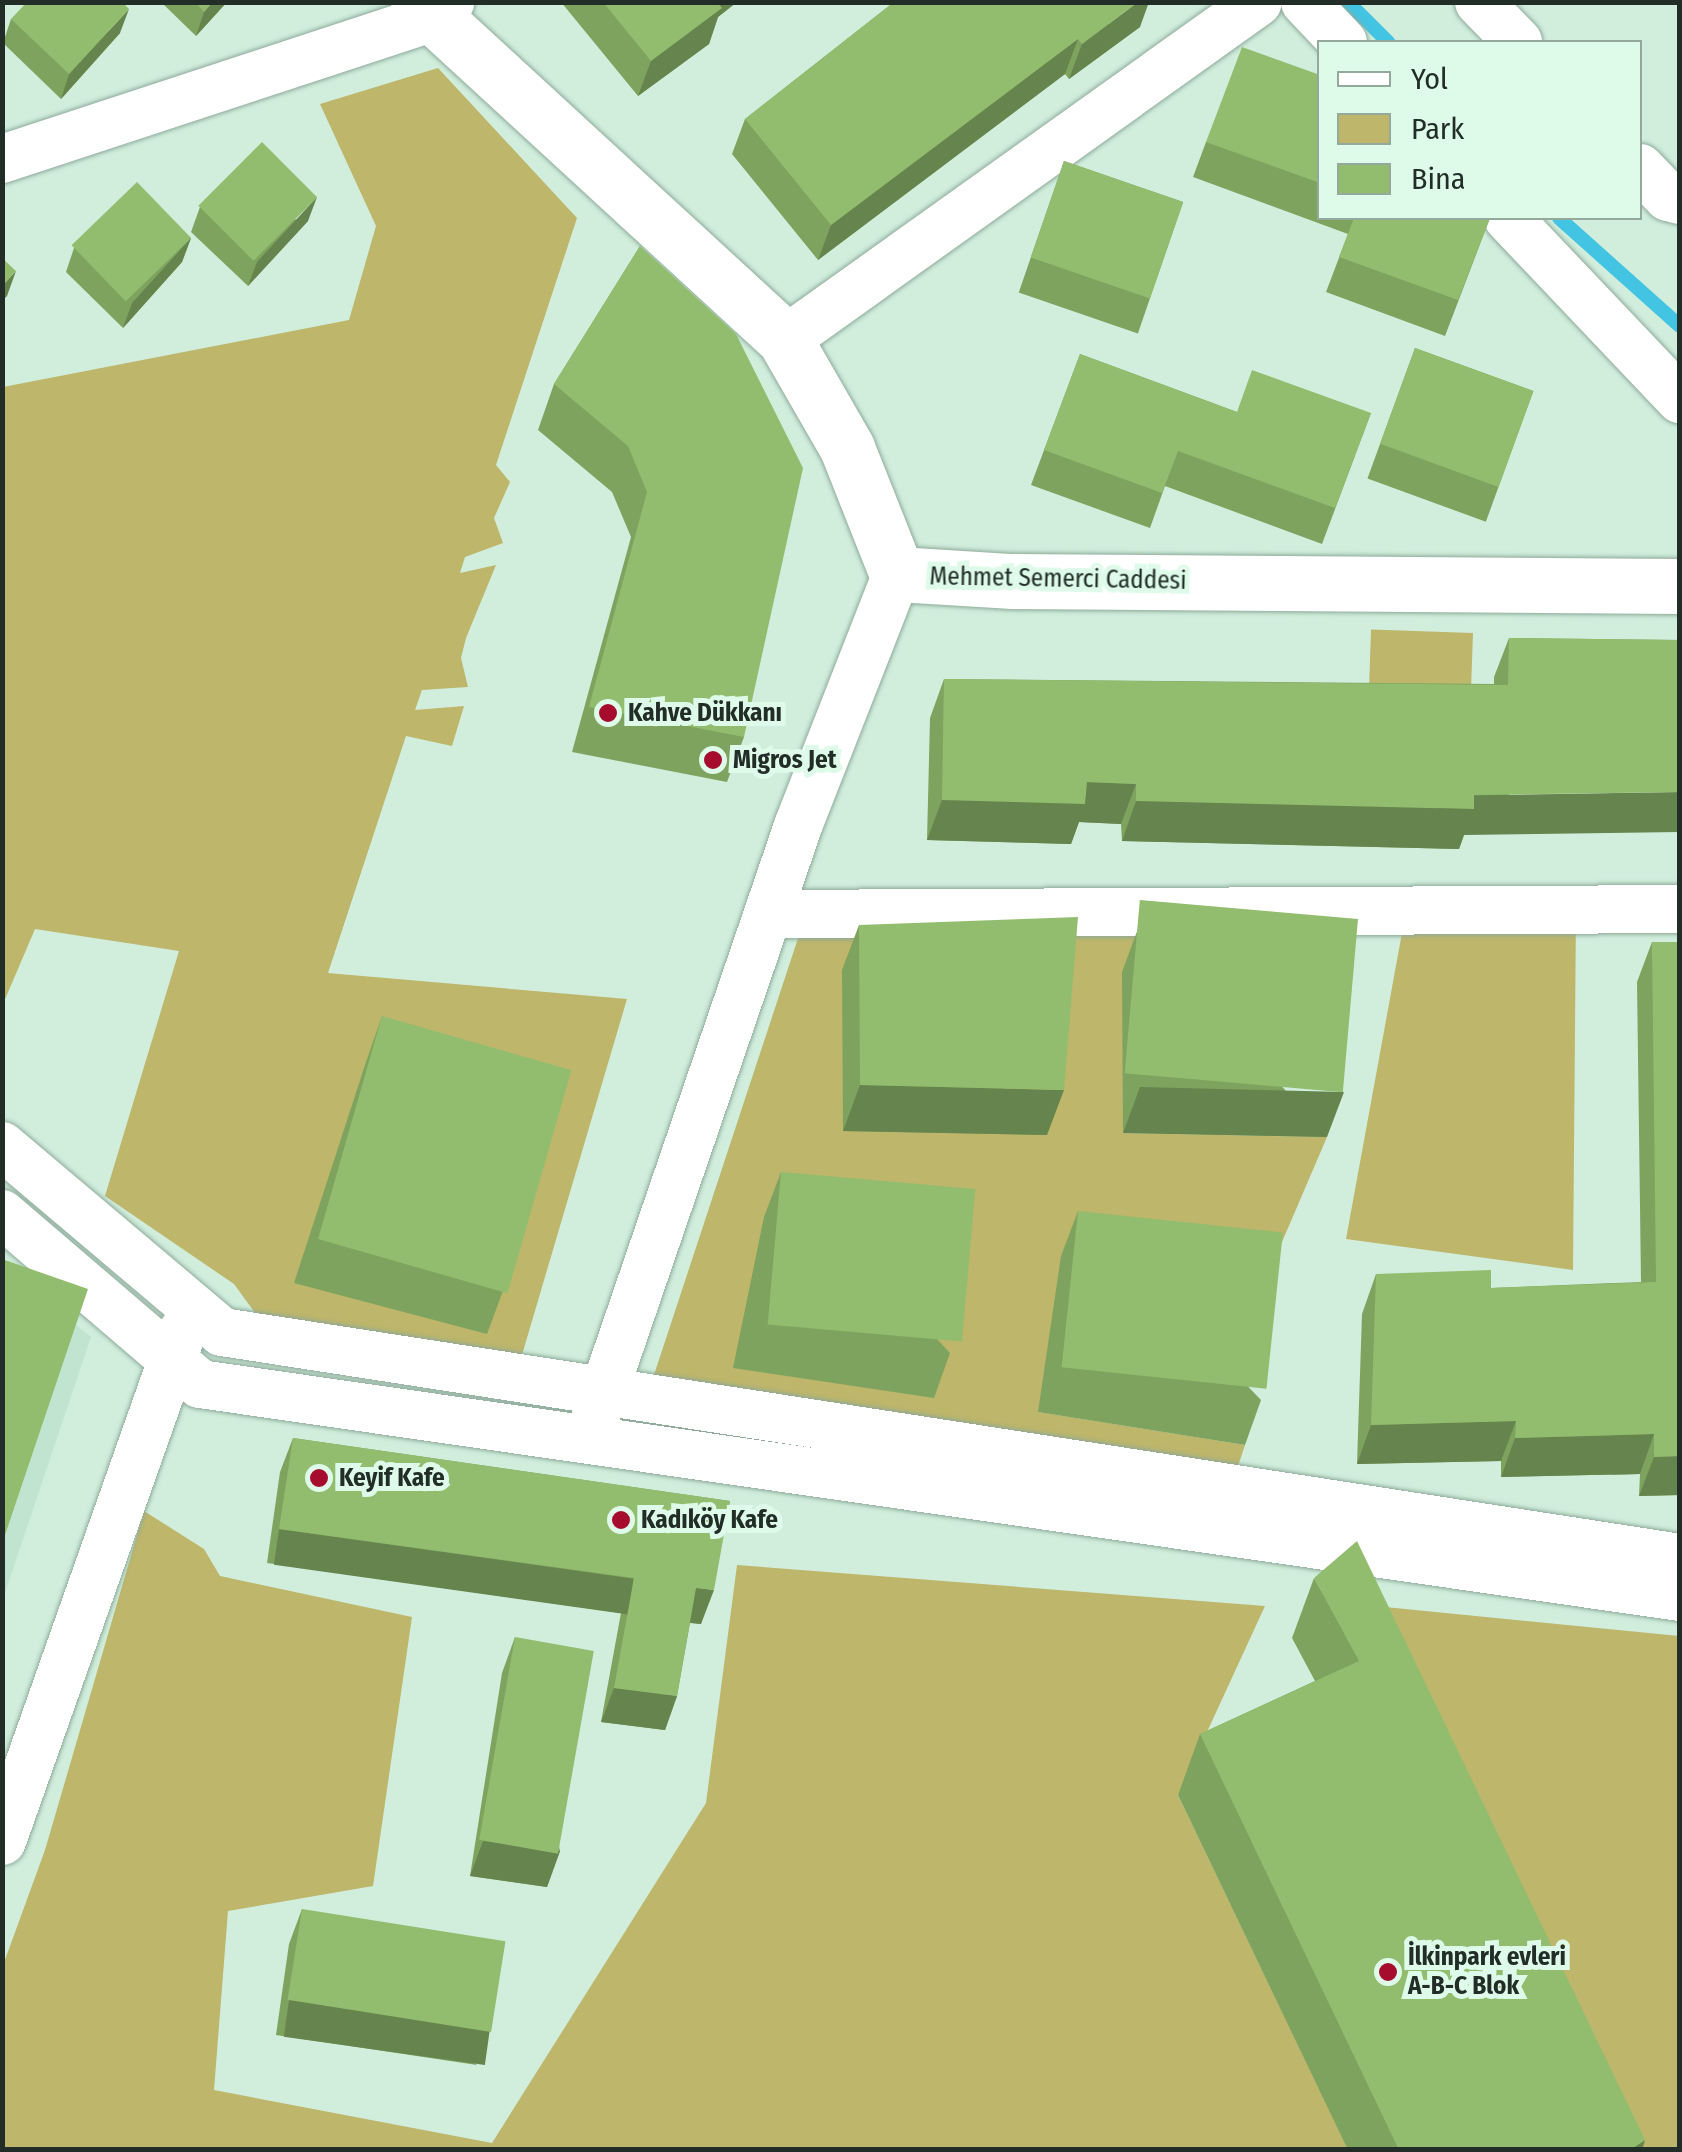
<!DOCTYPE html>
<html>
<head>
<meta charset="utf-8">
<style>
  body { margin:0 }
  #map { position:relative; width:1682px; height:2152px; overflow:hidden; background:#d1eedd; font-family:"Fira Sans Condensed",sans-serif }
  div>[style] { position:absolute }
  .built>* { inset:0; background:#c0e4d0 }
  .green>* { inset:0; background:#bdb66b; transform-origin:0 0 }
  .stream>* { height:14px; margin:-7px; padding:0 7px; transform-origin:7px; border-radius:7px; background:#43c4e2 }
  .roads { filter:drop-shadow(0 0 2px #8eaa9a) drop-shadow(0 0 2px #8eaa9a) }
  .minor>* { height:48px; margin:-24px; padding:0 24px; transform-origin:24px; border-radius:24px; background:#fff }
  .tertiary>* { height:55px; margin:-27.5px; padding:0 27.5px; transform-origin:27.5px; border-radius:27.5px; background:#fff }
  .wall>* { inset:0; background:#7ea35f; transform-origin:0 0 }
  .shaded-wall>* { inset:0; background:#66844d; transform-origin:0 0 }
  .building>* { inset:0; background:#92bd6e; transform-origin:0 0 }
  .dots>* { width:28px; height:28px; translate:-50% -50%; box-sizing:border-box; border:5px solid #defbea; border-radius:50% }
  span { translate:-50% -50%; white-space:nowrap; text-align:center; line-height:1.15; -webkit-text-stroke:10px #defbea; paint-order:stroke }
  .street-label { font-size:25px; color:#222d27 }
  .poi-label { font-size:25px; color:#222d27; font-weight:700 }
  .left { translate:0 -50%; text-align:left }
  .frame { position:absolute; inset:0; border:5px solid #222d27; pointer-events:none }
  .legend { position:absolute; left:1317px; top:40px; width:325px; height:180px; box-sizing:border-box; background:#defbea; border:2px solid #93a99c; margin:0; padding:12px 18px; list-style:none; font-size:30px; color:#222d27 }
  .legend li { display:flex; align-items:center; gap:20px; height:50px }
  .legend b { width:50px; border:2px solid #93a99c }
</style>
</head>
<body>
<div id="map">
  <div class="built">
    <div style="clip-path:polygon(3px 1265px,91px 1337px,3px 1599px)"></div>
  </div>
  <div class="green">
    <div style="clip-path:polygon(438px 68px,577px 218px,496px 465px,510px 482px,494px 518px,503px 543px,465px 557px,460px 573px,496px 565px,466px 638px,461px 658px,468px 687px,422px 690px,415px 710px,464px 706px,452px 746px,406px 736px,328px 973px,627px 999px,519px 1365px,261px 1321px,234px 1284px,105px 1196px,179px 951px,35px 929px,3px 1004px,3px 387px,349px 320px,376px 226px,320px 104px)"></div>
    <div style="left:1473px;top:633px;width:86px;height:102px;rotate:92deg"></div>
    <div style="clip-path:polygon(1576px 909px,1573px 1270px,1346px 1239px,1406px 911px)"></div>
    <div style="clip-path:polygon(1355px 911px,1123px 1133px,1327px 1137px,1267px 1277px,1039px 1412px,1245px 1445px,1235px 1475px,650px 1387px,806px 914px)"></div>
    <div style="clip-path:polygon(144px 1511px,204px 1549px,220px 1576px,412px 1617px,373px 1886px,228px 1911px,214px 2090px,492px 2143px,706px 1803px,737px 1565px,1265px 1606px,1178px 1795px,1348px 2149px,3px 2149px,2px 1968px,45px 1850px)"></div>
    <div style="clip-path:polygon(1335px 1602px,1679px 1636px,1679px 2149px,1599px 2149px)"></div>
  </div>
  <div class="stream">
    <div style="left:1348px;top:2px;width:57px;rotate:45deg"></div>
    <div style="left:1559px;top:218px;width:162px;rotate:41.8deg"></div>
  </div>
  <div class="roads">
    <div class="minor">
      <div style="left:1305px;top:2px;width:55px;rotate:46.5deg"></div>
      <div style="left:1479px;top:2px;width:56px;rotate:45.7deg"></div>
      <div style="left:2px;top:159px;width:454px;rotate:-18.2deg"></div>
      <div style="left:433px;top:17px;width:23px;rotate:-41deg"></div>
      <div style="left:1640px;top:168px;width:40px;rotate:46deg"></div>
      <div style="left:1668px;top:197px;width:12px;rotate:14deg"></div>
      <div style="left:1508px;top:218px;width:250px;rotate:46.5deg"></div>
      <div style="left:785px;top:340px;width:581px;rotate:-35.55deg"></div>
      <div style="left:768px;top:914px;width:912px;rotate:-0.31deg"></div>
      <div style="left:2px;top:1146px;width:288px;rotate:40.2deg"></div>
      <div style="left:222px;top:1332px;width:1475px;rotate:8.81deg"></div>
      <div style="left:2px;top:1214px;width:261px;rotate:40.6deg"></div>
      <div style="left:200px;top:1384px;width:1495px;rotate:8.19deg"></div>
      <div style="left:595px;top:1418px;width:626px;rotate:-71.07deg"></div>
      <div style="left:798px;top:826px;width:271px;rotate:-68.6deg"></div>
      <div style="left:2px;top:1841px;width:540px;rotate:-70.52deg"></div>
    </div>
    <div class="tertiary">
      <div style="left:418px;top:2px;width:499px;rotate:42.6deg"></div>
      <div style="left:785px;top:340px;width:125px;rotate:60.1deg"></div>
      <div style="left:847px;top:448px;width:136px;rotate:68.4deg"></div>
      <div style="left:897px;top:574px;width:116px;rotate:3.5deg"></div>
      <div style="left:1013px;top:581px;width:667px;rotate:0.43deg"></div>
    </div>
  </div>
  <div class="wall">
    <div style="clip-path:polygon(161px 2px,227px 2px,196px 36px)"></div>
    <div style="clip-path:polygon(561px 2px,737px 2px,718px 17px,709px 44px,638px 96px)"></div>
    <div style="clip-path:polygon(894px 2px,1140px 27px,1069px 79px,1065px 74px,818px 260px,732px 154px,745px 119px)"></div>
    <div style="clip-path:polygon(11px 19px,120px 33px,61px 99px,3px 43px)"></div>
    <div style="clip-path:polygon(1320px 75px,1320px 218px,1490px 218px,1445px 336px,1326px 292px,1348px 234px,1193px 177px,1206px 142px)"></div>
    <div style="left:1064px;top:161px;width:126px;height:139px;rotate:19deg"></div>
    <div style="clip-path:polygon(200px 207px,308px 221px,248px 286px,191px 232px)"></div>
    <div style="clip-path:polygon(191px 238px,182px 262px,123px 328px,66px 272px,74px 248px)"></div>
    <div style="clip-path:polygon(640px 246px,744px 737px,727px 782px,572px 752px,631px 537px,612px 492px,538px 430px,554px 384px)"></div>
    <div style="left:1415px;top:348px;width:126px;height:139px;rotate:20deg"></div>
    <div style="clip-path:polygon(1080px 354px,1237px 412px,1371px 413px,1322px 544px,1165px 486px,1150px 528px,1031px 485px)"></div>
    <div style="clip-path:polygon(1509px 638px,1680px 640px,1464px 835px,1459px 849px,1122px 841px,1121px 824px,1079px 822px,1071px 844px,927px 840px,930px 718px,944px 679px,1494px 684px,1494px 677px)"></div>
    <div style="clip-path:polygon(859px 925px,1047px 1135px,843px 1131px,842px 970px)"></div>
    <div style="clip-path:polygon(1139px 926px,1327px 1137px,1123px 1133px,1122px 972px)"></div>
    <div style="clip-path:polygon(1652px 942px,1680px 1495px,1639px 1496px,1640px 1474px,1501px 1477px,1501px 1461px,1357px 1464px,1362px 1314px,1376px 1274px,1491px 1288px,1641px 1282px,1637px 982px)"></div>
    <div style="clip-path:polygon(382px 1016px,504px 1288px,487px 1334px,294px 1283px,366px 1062px)"></div>
    <div style="clip-path:polygon(781px 1172px,950px 1353px,934px 1398px,733px 1368px,764px 1217px)"></div>
    <div style="clip-path:polygon(1078px 1211px,1261px 1400px,1245px 1445px,1038px 1412px,1061px 1256px)"></div>
    <div style="clip-path:polygon(293px 1438px,730px 1501px,701px 1624px,690px 1623px,677px 1696px,665px 1730px,601px 1722px,621px 1613px,267px 1563px,280px 1472px)"></div>
    <div style="clip-path:polygon(1314px 1578px,1642px 2150px,1348px 2150px,1178px 1795px,1200px 1734px,1315px 1681px,1292px 1638px)"></div>
    <div style="clip-path:polygon(515px 1637px,560px 1851px,547px 1887px,470px 1876px,502px 1673px)"></div>
    <div style="clip-path:polygon(302px 1909px,477px 2065px,276px 2035px,289px 1944px)"></div>
  </div>
  <div class="shaded-wall">
    <div style="clip-path:polygon(213px 2px,227px 2px,196px 36px,204px 12px)"></div>
    <div style="clip-path:polygon(710px 2px,737px 2px,718px 17px,709px 44px,638px 96px,651px 61px)"></div>
    <div style="clip-path:polygon(1138px 2px,1149px 2px,1140px 27px,1069px 79px,1082px 44px)"></div>
    <div style="clip-path:polygon(129px 9px,120px 33px,61px 99px,69px 74px)"></div>
    <div style="clip-path:polygon(1078px 39px,1065px 74px,818px 260px,831px 225px)"></div>
    <div style="clip-path:polygon(317px 197px,308px 221px,248px 286px,257px 262px)"></div>
    <div style="clip-path:polygon(191px 238px,182px 262px,123px 328px,132px 303px)"></div>
    <div style="clip-path:polygon(16px 271px,7px 296px,2px 301px,2px 286px)"></div>
    <div style="clip-path:polygon(1087px 782px,1136px 784px,1121px 824px,1079px 822px,1071px 844px,927px 840px,942px 800px)"></div>
    <div style="clip-path:polygon(1680px 792px,1680px 832px,1464px 835px,1459px 849px,1122px 841px,1136px 801px)"></div>
    <div style="clip-path:polygon(860px 1085px,1064px 1090px,1047px 1135px,843px 1131px)"></div>
    <div style="clip-path:polygon(1140px 1087px,1344px 1092px,1327px 1137px,1123px 1133px)"></div>
    <div style="clip-path:polygon(1516px 1421px,1501px 1461px,1357px 1464px,1371px 1425px)"></div>
    <div style="clip-path:polygon(1654px 1434px,1640px 1474px,1501px 1477px,1515px 1438px)"></div>
    <div style="clip-path:polygon(1680px 1456px,1680px 1495px,1639px 1496px,1654px 1457px)"></div>
    <div style="left:279px;top:1529px;width:358px;height:36px;rotate:8deg"></div>
    <div style="clip-path:polygon(696px 1588px,714px 1590px,701px 1624px,684px 1622px)"></div>
    <div style="clip-path:polygon(614px 1688px,677px 1696px,665px 1730px,601px 1722px)"></div>
    <div style="clip-path:polygon(483px 1841px,560px 1851px,547px 1887px,470px 1876px)"></div>
    <div style="left:289px;top:2000px;width:203px;height:37px;rotate:8deg"></div>
    <div style="clip-path:polygon(1645px 2140px,1642px 2150px,1630px 2150px)"></div>
  </div>
  <div class="building">
    <div style="clip-path:polygon(27px 2px,122px 2px,129px 9px,69px 74px,11px 19px)"></div>
    <div style="clip-path:polygon(195px 2px,213px 2px,204px 12px)"></div>
    <div style="clip-path:polygon(603px 2px,717px 2px,722px 8px,651px 61px)"></div>
    <div style="clip-path:polygon(894px 2px,1138px 2px,1082px 44px,1078px 39px,831px 225px,745px 119px)"></div>
    <div style="clip-path:polygon(1242px 47px,1320px 75px,1320px 183px,1206px 142px)"></div>
    <div style="left:262px;top:142px;width:78px;height:90px;rotate:45deg"></div>
    <div style="left:1064px;top:161px;width:126px;height:102px;rotate:19deg"></div>
    <div style="left:137px;top:182px;width:78px;height:91px;rotate:46deg"></div>
    <div style="clip-path:polygon(1354px 218px,1490px 218px,1458px 300px,1339px 257px)"></div>
    <div style="clip-path:polygon(640px 246px,736px 334px,803px 468px,744px 737px,589px 707px,647px 492px,628px 446px,554px 384px)"></div>
    <div style="clip-path:polygon(2px 258px,16px 271px,2px 286px)"></div>
    <div style="left:1415px;top:348px;width:126px;height:102px;rotate:20deg"></div>
    <div style="clip-path:polygon(1080px 354px,1237px 412px,1252px 370px,1371px 413px,1335px 508px,1178px 451px,1162px 493px,1044px 450px)"></div>
    <div style="clip-path:polygon(1509px 638px,1680px 640px,1680px 792px,1474px 795px,1474px 809px,1136px 801px,1136px 784px,1087px 782px,1085px 804px,942px 800px,944px 679px,1508px 685px)"></div>
    <div style="clip-path:polygon(1078px 917px,1064px 1090px,860px 1085px,859px 925px)"></div>
    <div style="left:1358px;top:919px;width:174px;height:219px;rotate:95deg"></div>
    <div style="clip-path:polygon(1652px 942px,1680px 942px,1680px 1456px,1654px 1457px,1654px 1434px,1515px 1438px,1516px 1421px,1371px 1425px,1376px 1274px,1491px 1270px,1491px 1288px,1656px 1282px)"></div>
    <div style="left:382px;top:1016px;width:197px;height:232px;rotate:16deg"></div>
    <div style="left:781px;top:1172px;width:195px;height:153px;rotate:5deg"></div>
    <div style="left:1078px;top:1211px;width:206px;height:157px;rotate:6deg"></div>
    <div style="clip-path:polygon(2px 1259px,88px 1289px,5px 1535px,2px 1537px)"></div>
    <div style="clip-path:polygon(293px 1438px,730px 1501px,714px 1590px,696px 1588px,677px 1696px,614px 1688px,634px 1578px,279px 1529px)"></div>
    <div style="clip-path:polygon(1357px 1541px,1645px 2140px,1630px 2150px,1399px 2150px,1200px 1734px,1359px 1661px,1314px 1578px)"></div>
    <div style="left:515px;top:1637px;width:80px;height:206px;rotate:10deg"></div>
    <div style="left:302px;top:1909px;width:206px;height:92px;rotate:9deg"></div>
  </div>
  <div class="dots">
    <div style="left:608px;top:713px;background:#a60c2d"></div>
    <div style="left:713px;top:760px;background:#a60c2d"></div>
    <div style="left:319px;top:1478px;background:#a60c2d"></div>
    <div style="left:621px;top:1520px;background:#a60c2d"></div>
    <div style="left:1388px;top:1972px;background:#a60c2d"></div>
  </div>
  <div class="street-label">
    <span style="left:1058px;top:579px;rotate:1deg">Mehmet Semerci Caddesi</span>
  </div>
  <div class="poi-label">
    <span class="left" style="left:628px;top:713px">Kahve Dükkanı</span>
    <span class="left" style="left:733px;top:760px">Migros Jet</span>
    <span class="left" style="left:339px;top:1478px">Keyif Kafe</span>
    <span class="left" style="left:641px;top:1520px">Kadıköy Kafe</span>
    <span class="left" style="left:1408px;top:1972px">İlkinpark evleri<br>A-B-C Blok</span>
  </div>
  <div class="frame"></div>
  <ul class="legend">
  <li><b style="height:12px;background:#fff"></b>Yol</li>
  <li><b style="height:28px;background:#bdb66b"></b>Park</li>
  <li><b style="height:28px;background:#92bd6e"></b>Bina</li>
  </ul>
</div>
</body>
</html>
